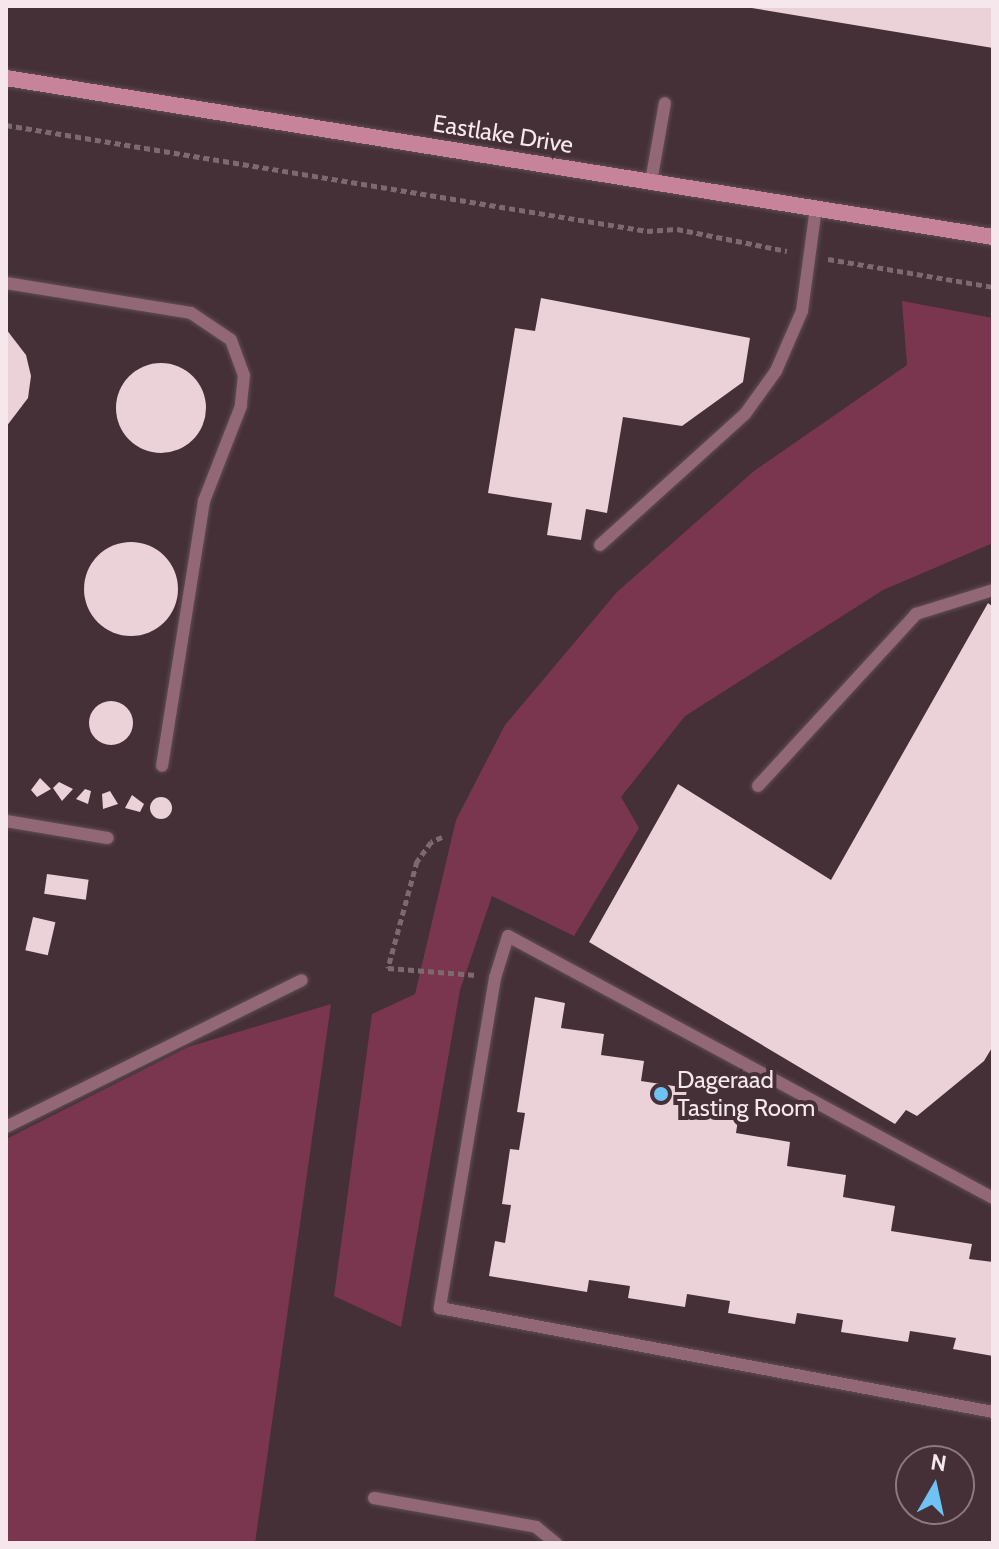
<!DOCTYPE html>
<html>
<head>
<meta charset="utf-8">
<style>
  body { margin:0 }
  #map { position:relative; width:999px; height:1549px; overflow:hidden; background:#443036; font-family:Cabin,sans-serif }
  div>[style] { position:absolute }
  .green>* { inset:0; background:#7a364f }
  .building>* { inset:0; background:#ebd1d8; transform-origin:0 0 }
  .round { border-radius:50% }
  .path>* { height:5px; margin-top:-2.5px; transform-origin:0; background:repeating-linear-gradient(90deg,#7c6a6f 0 6px,transparent 0 10px) }
  .roads { filter:drop-shadow(0 0 2px #604d53) drop-shadow(0 0 2px #604d53) }
  .lane>* { height:12px; margin:-6px; padding:0 6px; transform-origin:6px; border-radius:6px; background:#936876 }
  .secondary>* { height:16px; margin:-8px; padding:0 8px; transform-origin:8px; border-radius:8px; background:#c68399 }
  .dots>* { width:22px; height:22px; translate:-50% -50%; box-sizing:border-box; border:4px solid #443036; border-radius:50% }
  span { translate:-50% -50%; white-space:nowrap; text-align:center; line-height:1.15; -webkit-text-stroke:8px #443036; paint-order:stroke }
  .street-label { font-size:24px; color:#f5e7eb }
  .poi-label { font-size:24px; color:#f5e7eb }
  .left { translate:0 -50%; text-align:left }
  .frame { position:absolute; inset:0; border:8px solid #f5e7eb; pointer-events:none }
  .north { position:absolute; left:895px; top:1445px; width:80px; height:80px; box-sizing:border-box; background:#443036; border:2px solid #8b797e; border-radius:50%; rotate:9deg; font-size:22px; font-weight:700; line-height:32px; text-align:center; color:#f5e7eb }
  .north::after { content:''; display:block; margin:auto; width:28px; height:36px; background:#6fc2f4; clip-path:polygon(50% 0,100% 100%,50% 72%,0 100%) }
</style>
</head>
<body>
<div id="map">
  <div class="green">
    <div style="clip-path:polygon(902px 301px,993px 318px,993px 543px,883px 590px,685px 716px,621px 797px,639px 828px,574px 936px,492px 896px,460px 990px,401px 1327px,334px 1296px,372px 1014px,415px 994px,456px 820px,505px 725px,617px 592px,754px 471px,907px 365px)"></div>
    <div style="clip-path:polygon(331px 1004px,255px 1543px,6px 1543px,6px 1139px,188px 1047px)"></div>
  </div>
  <div class="building">
    <div style="clip-path:polygon(993px 6px,993px 48px,752px 8px,753px 6px)"></div>
    <div style="clip-path:polygon(541px 298px,750px 338px,743px 382px,682px 426px,623px 417px,607px 513px,586px 509px,581px 540px,547px 535px,552px 503px,488px 493px,515px 328px,535px 331px)"></div>
    <div style="clip-path:polygon(6px 329px,26px 355px,31px 376px,28px 398px,6px 427px)"></div>
    <div class="round" style="left:116px;top:363px;width:90px;height:90px"></div>
    <div class="round" style="left:84px;top:542px;width:94px;height:94px"></div>
    <div style="clip-path:polygon(988px 603px,993px 607px,993px 1046px,984px 1061px,917px 1116px,906px 1110px,895px 1124px,589px 942px,678px 784px,831px 880px)"></div>
    <div class="round" style="left:89px;top:701px;width:44px;height:44px"></div>
    <div style="clip-path:polygon(40px 778px,51px 789px,37px 797px,31px 790px)"></div>
    <div style="clip-path:polygon(59px 782px,73px 789px,62px 801px,53px 788px)"></div>
    <div style="clip-path:polygon(85px 789px,91px 791px,88px 804px,76px 799px)"></div>
    <div style="clip-path:polygon(110px 791px,118px 804px,103px 809px,102px 794px)"></div>
    <div style="clip-path:polygon(132px 795px,144px 804px,140px 812px,125px 808px)"></div>
    <div class="round" style="left:150px;top:797px;width:22px;height:22px"></div>
    <div style="left:47px;top:874px;width:42px;height:20px;rotate:8deg"></div>
    <div style="left:33px;top:917px;width:23px;height:34px;rotate:13deg"></div>
    <div style="clip-path:polygon(535px 997px,565px 1003px,561px 1028px,604px 1034px,601px 1055px,644px 1061px,641px 1081px,687px 1088px,685px 1104px,739px 1113px,736px 1133px,790px 1142px,787px 1166px,846px 1175px,843px 1197px,895px 1206px,891px 1231px,972px 1244px,969px 1259px,993px 1262px,993px 1356px,953px 1349px,956px 1338px,910px 1331px,908px 1342px,841px 1332px,843px 1320px,797px 1313px,795px 1324px,728px 1313px,730px 1301px,687px 1294px,685px 1307px,628px 1298px,630px 1286px,589px 1280px,587px 1292px,489px 1276px,495px 1241px,505px 1243px,511px 1205px,502px 1204px,510px 1149px,519px 1150px,525px 1113px,517px 1112px)"></div>
  </div>
  <div class="path">
    <div style="left:6px;top:125px;width:650px;rotate:9.39deg"></div>
    <div style="left:647px;top:231px;width:30px;rotate:-4deg"></div>
    <div style="left:677px;top:229px;width:112px;rotate:11.3deg"></div>
    <div style="left:828px;top:259px;width:167px;rotate:9.6deg"></div>
    <div style="left:442px;top:837px;width:12px;rotate:156deg"></div>
    <div style="left:431px;top:842px;width:24px;rotate:126deg"></div>
    <div style="left:417px;top:861px;width:111px;rotate:105.2deg"></div>
    <div style="left:388px;top:968px;width:88px;rotate:4.5deg"></div>
  </div>
  <div class="roads">
    <div class="lane">
      <div style="left:651px;top:182px;width:80px;rotate:-80deg"></div>
      <div style="left:6px;top:283px;width:187px;rotate:9.2deg"></div>
      <div style="left:191px;top:313px;width:48px;rotate:34deg"></div>
      <div style="left:231px;top:340px;width:37px;rotate:70deg"></div>
      <div style="left:244px;top:375px;width:31px;rotate:96deg"></div>
      <div style="left:241px;top:406px;width:102px;rotate:111.3deg"></div>
      <div style="left:204px;top:501px;width:268px;rotate:99deg"></div>
      <div style="left:600px;top:545px;width:195px;rotate:-42.1deg"></div>
      <div style="left:745px;top:414px;width:53px;rotate:-54.2deg"></div>
      <div style="left:776px;top:371px;width:65px;rotate:-66.6deg"></div>
      <div style="left:802px;top:311px;width:104px;rotate:-82.3deg"></div>
      <div style="left:758px;top:786px;width:234px;rotate:-47.4deg"></div>
      <div style="left:916px;top:614px;width:81px;rotate:-17.3deg"></div>
      <div style="left:6px;top:821px;width:103px;rotate:9.5deg"></div>
      <div style="left:6px;top:1127px;width:330px;rotate:-26.4deg"></div>
      <div style="left:993px;top:1198px;width:551px;rotate:-151.62deg"></div>
      <div style="left:508px;top:936px;width:44px;rotate:107.2deg"></div>
      <div style="left:495px;top:978px;width:335px;rotate:99.5deg"></div>
      <div style="left:440px;top:1308px;width:563px;rotate:10.65deg"></div>
      <div style="left:374px;top:1498px;width:165px;rotate:10.1deg"></div>
      <div style="left:536px;top:1527px;width:26px;rotate:39deg"></div>
    </div>
    <div class="secondary">
      <div style="left:6px;top:78px;width:1000px;rotate:9.15deg"></div>
    </div>
  </div>
  <div class="dots">
    <div style="left:661px;top:1094px;background:#6fc2f4"></div>
  </div>
  <div class="street-label">
    <span style="left:503px;top:134px;rotate:9deg">Eastlake Drive</span>
  </div>
  <div class="poi-label">
    <span class="left" style="left:677px;top:1094px">Dageraad<br>Tasting Room</span>
  </div>
  <div class="frame"></div>
  <div class="north">N</div>
</div>
</body>
</html>
